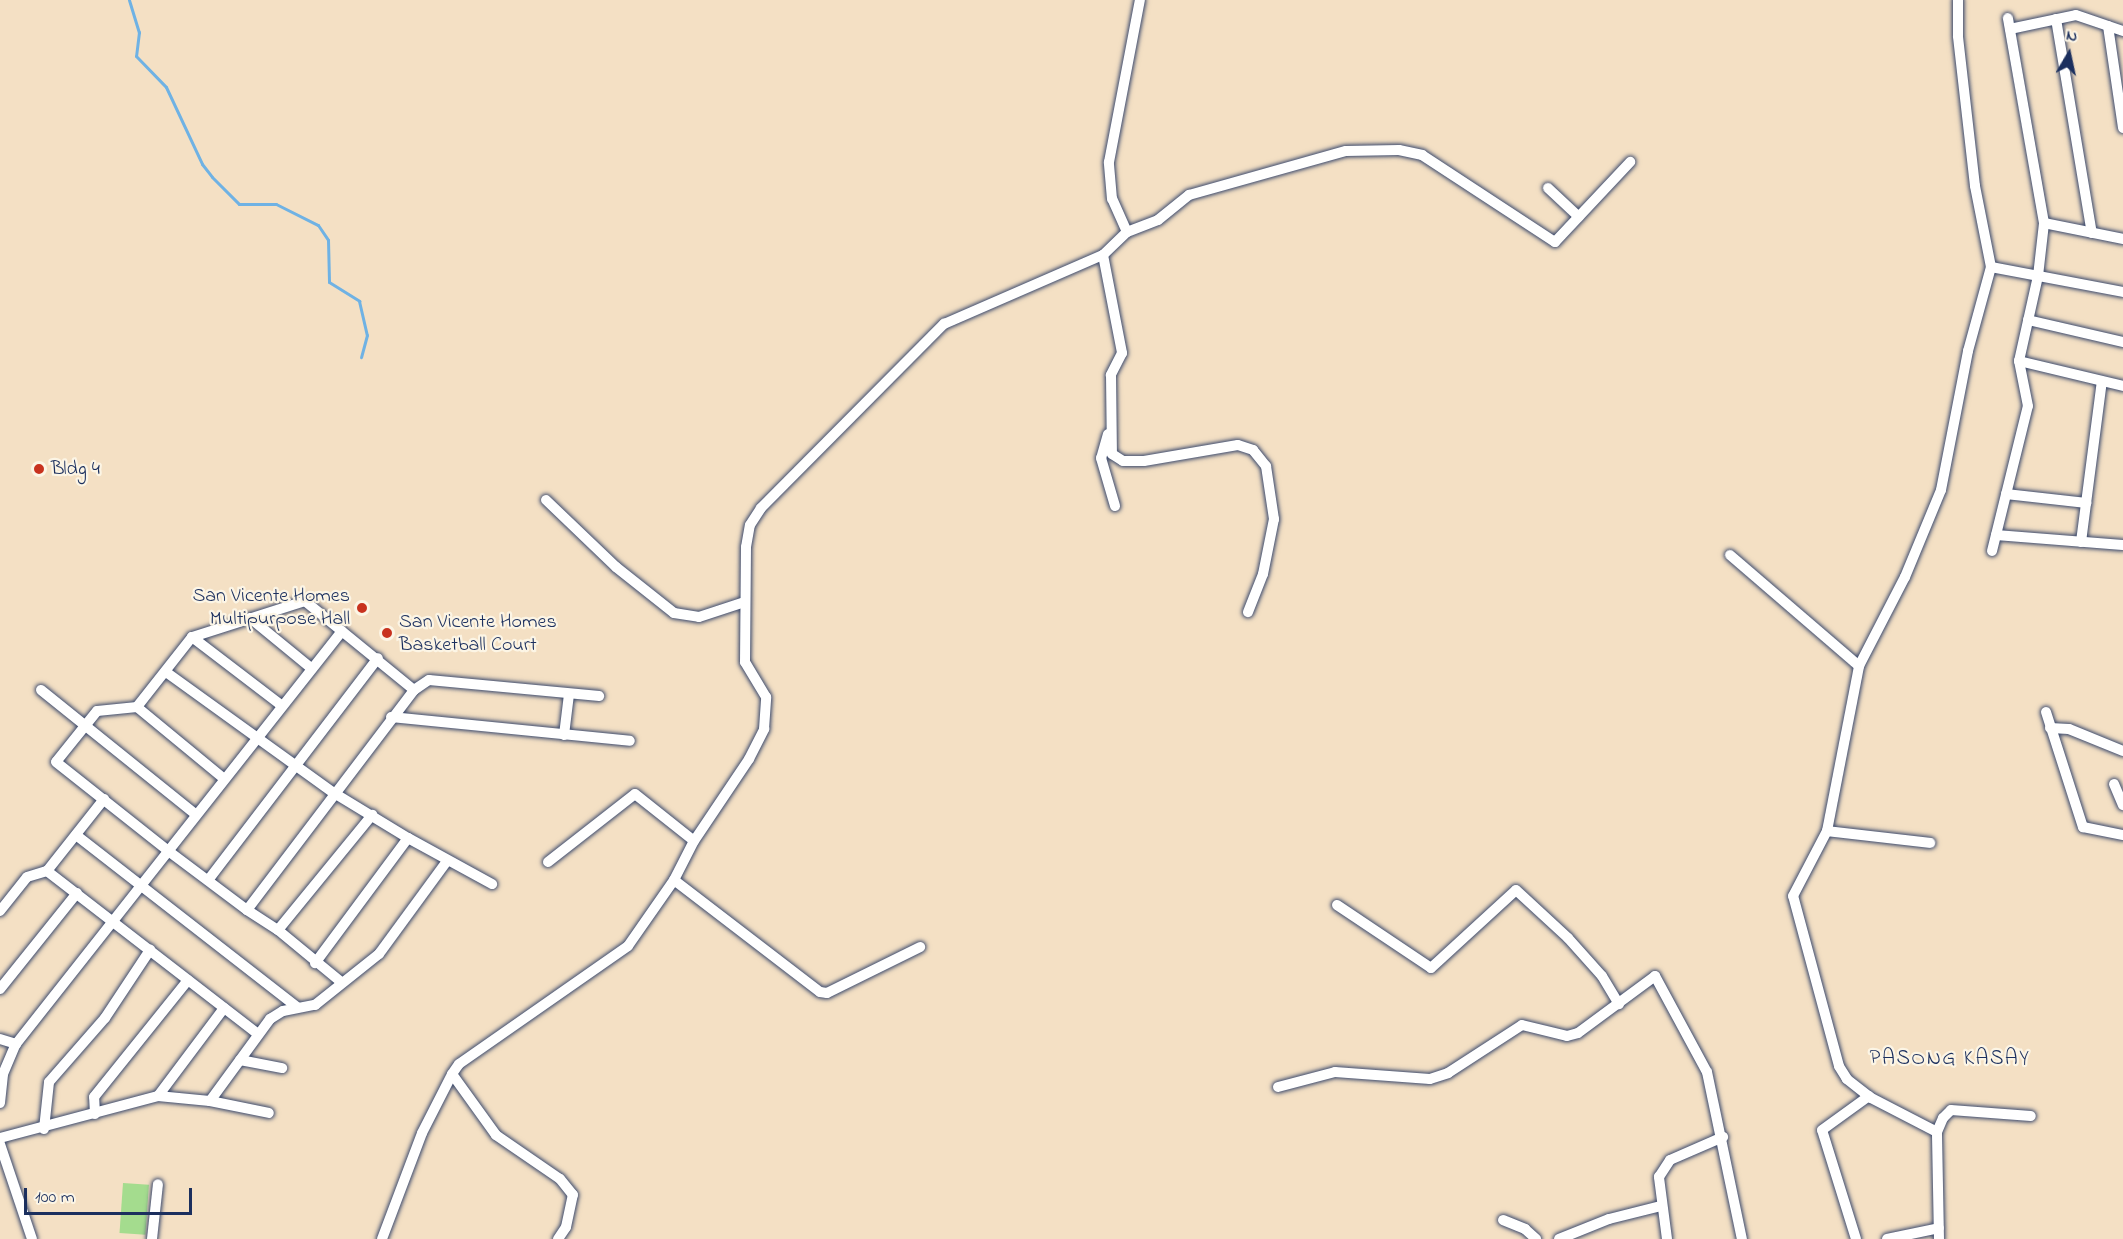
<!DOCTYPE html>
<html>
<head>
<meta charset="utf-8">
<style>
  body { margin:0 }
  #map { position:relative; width:2123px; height:1239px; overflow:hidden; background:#f4e0c4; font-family:"Indie Flower",sans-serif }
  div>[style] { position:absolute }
  .green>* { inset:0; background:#a4dc8e; transform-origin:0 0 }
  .stream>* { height:3px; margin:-1.5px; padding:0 1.5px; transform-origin:1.5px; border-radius:1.5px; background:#6fb2e4 }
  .roads { filter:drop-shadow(0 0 2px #3c4a6d) drop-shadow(0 0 2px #3c4a6d) }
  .street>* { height:10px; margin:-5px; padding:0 5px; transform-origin:5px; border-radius:5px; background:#fff }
  .dots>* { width:16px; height:16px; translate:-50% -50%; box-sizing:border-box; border:3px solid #fcf5e5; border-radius:50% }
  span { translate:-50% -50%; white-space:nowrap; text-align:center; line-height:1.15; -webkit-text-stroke:4.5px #fcf5e5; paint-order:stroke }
  .poi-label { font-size:20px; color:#1b2f5e }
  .left { translate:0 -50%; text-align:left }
  .right { translate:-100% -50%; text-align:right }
  .neighbourhood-label { font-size:21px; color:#1b2f5e; letter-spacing:1.5px }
  .north { position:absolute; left:2039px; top:24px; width:60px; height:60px; -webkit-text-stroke:4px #fcf5e5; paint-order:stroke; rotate:9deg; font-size:16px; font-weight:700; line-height:24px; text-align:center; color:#1b2f5e }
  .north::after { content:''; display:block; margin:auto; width:21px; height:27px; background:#1b2f5e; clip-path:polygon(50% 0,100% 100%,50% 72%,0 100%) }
  .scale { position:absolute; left:24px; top:1188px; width:168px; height:27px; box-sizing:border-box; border:3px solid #1b2f5e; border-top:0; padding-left:8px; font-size:18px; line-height:21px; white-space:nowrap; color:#1b2f5e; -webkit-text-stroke:4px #fcf5e5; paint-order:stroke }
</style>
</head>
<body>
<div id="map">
  <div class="green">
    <div style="left:123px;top:1183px;width:26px;height:50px;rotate:4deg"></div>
  </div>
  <div class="stream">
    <div style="left:129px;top:0;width:34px;rotate:73deg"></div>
    <div style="left:139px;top:32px;width:24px;rotate:97deg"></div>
    <div style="left:136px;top:56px;width:43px;rotate:45.9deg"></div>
    <div style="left:166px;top:87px;width:85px;rotate:64.9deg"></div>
    <div style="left:202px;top:164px;width:16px;rotate:52deg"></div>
    <div style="left:212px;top:177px;width:38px;rotate:45deg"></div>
    <div style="left:239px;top:204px;width:37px"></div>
    <div style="left:276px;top:204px;width:47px;rotate:26.6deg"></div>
    <div style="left:318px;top:225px;width:18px;rotate:56deg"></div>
    <div style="left:328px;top:240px;width:42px;rotate:88.6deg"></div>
    <div style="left:329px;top:282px;width:36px;rotate:32deg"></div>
    <div style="left:359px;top:301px;width:35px;rotate:77deg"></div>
    <div style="left:367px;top:335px;width:23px;rotate:105deg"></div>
  </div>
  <div class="roads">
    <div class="street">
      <div style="left:2056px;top:19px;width:217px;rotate:80.5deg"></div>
      <div style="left:2108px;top:26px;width:103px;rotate:81.6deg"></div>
      <div style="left:2010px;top:29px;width:67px;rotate:-12deg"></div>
      <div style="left:2076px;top:15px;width:50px;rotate:18.8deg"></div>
      <div style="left:1548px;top:188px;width:42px;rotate:43.1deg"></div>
      <div style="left:2044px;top:223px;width:81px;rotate:11.4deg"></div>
      <div style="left:1127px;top:232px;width:36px;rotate:-114deg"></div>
      <div style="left:1112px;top:199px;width:37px;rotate:-95deg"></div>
      <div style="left:1109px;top:162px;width:165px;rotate:-79.2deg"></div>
      <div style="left:1103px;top:255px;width:100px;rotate:79deg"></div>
      <div style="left:1122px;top:353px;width:25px;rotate:117deg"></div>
      <div style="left:1111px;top:375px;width:79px;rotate:89.3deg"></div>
      <div style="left:1112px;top:454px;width:13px;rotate:32deg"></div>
      <div style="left:1123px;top:461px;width:21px"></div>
      <div style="left:1144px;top:461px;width:95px;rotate:-9.7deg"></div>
      <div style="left:1238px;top:445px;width:16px;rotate:18deg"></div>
      <div style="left:1253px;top:450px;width:21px;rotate:51deg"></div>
      <div style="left:1266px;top:466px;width:54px;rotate:81.4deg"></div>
      <div style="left:1274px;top:519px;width:56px;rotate:101.3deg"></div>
      <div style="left:1263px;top:574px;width:41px;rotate:111.5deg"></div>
      <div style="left:1991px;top:267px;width:134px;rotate:10.7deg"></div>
      <div style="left:2028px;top:320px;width:98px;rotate:13deg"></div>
      <div style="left:2019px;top:361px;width:107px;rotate:13.5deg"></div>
      <div style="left:1108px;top:434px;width:25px;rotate:106deg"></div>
      <div style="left:1101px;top:458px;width:50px;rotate:73.7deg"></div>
      <div style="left:2006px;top:494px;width:81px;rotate:6.4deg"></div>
      <div style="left:546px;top:500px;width:97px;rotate:43.7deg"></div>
      <div style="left:616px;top:567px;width:74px;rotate:38.4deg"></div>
      <div style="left:674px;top:613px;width:25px;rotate:9deg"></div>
      <div style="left:699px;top:617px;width:48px;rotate:-18.1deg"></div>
      <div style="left:1996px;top:535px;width:127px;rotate:4.5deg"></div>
      <div style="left:2081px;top:542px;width:162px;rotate:-82.6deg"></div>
      <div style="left:1992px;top:551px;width:149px;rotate:-76.1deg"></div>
      <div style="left:2028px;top:406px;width:46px;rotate:-101.3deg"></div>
      <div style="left:2019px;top:361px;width:87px;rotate:-77.4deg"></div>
      <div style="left:2038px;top:276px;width:53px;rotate:-83.5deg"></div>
      <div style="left:2044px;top:223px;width:208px;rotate:-100deg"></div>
      <div style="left:1730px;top:555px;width:170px;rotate:40.7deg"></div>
      <div style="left:250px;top:618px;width:79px;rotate:39.3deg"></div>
      <div style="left:192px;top:637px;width:112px;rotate:37.4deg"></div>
      <div style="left:166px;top:672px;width:207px;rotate:35.8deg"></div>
      <div style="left:334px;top:793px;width:87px;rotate:31.3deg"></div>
      <div style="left:408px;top:838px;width:156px;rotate:126.6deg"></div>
      <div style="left:41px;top:690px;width:198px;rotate:38.8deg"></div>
      <div style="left:414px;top:690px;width:18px;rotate:-34deg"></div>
      <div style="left:429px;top:680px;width:171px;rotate:5.4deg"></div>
      <div style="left:137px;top:707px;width:112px;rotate:39.5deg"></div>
      <div style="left:2046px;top:712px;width:121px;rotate:72.2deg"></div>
      <div style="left:2083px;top:827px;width:41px;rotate:11.3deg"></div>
      <div style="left:391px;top:717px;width:240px;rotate:5.7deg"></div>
      <div style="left:2050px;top:728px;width:19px;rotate:3deg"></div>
      <div style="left:2069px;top:729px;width:58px;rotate:22.2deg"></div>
      <div style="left:564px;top:735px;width:41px;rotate:-83deg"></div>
      <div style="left:2114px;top:784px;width:23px;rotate:67deg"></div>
      <div style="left:1827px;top:831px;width:104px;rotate:6.6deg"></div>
      <div style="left:76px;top:835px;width:280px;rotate:37.9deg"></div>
      <div style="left:408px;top:838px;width:96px;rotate:28.7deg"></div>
      <div style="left:548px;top:862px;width:110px;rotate:-38deg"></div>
      <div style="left:635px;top:794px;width:75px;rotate:38.5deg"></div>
      <div style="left:47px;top:871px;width:267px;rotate:37.7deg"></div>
      <div style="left:209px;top:879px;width:278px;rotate:-52.6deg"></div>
      <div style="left:674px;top:880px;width:184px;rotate:37.5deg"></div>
      <div style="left:820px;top:992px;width:7px;rotate:8deg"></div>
      <div style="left:827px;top:993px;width:104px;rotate:-26.3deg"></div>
      <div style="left:1337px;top:905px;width:113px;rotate:33.8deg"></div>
      <div style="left:1431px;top:968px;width:115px;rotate:-42.5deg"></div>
      <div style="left:1516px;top:890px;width:71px;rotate:42.7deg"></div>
      <div style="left:1568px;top:938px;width:51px;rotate:48.2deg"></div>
      <div style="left:1602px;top:976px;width:33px;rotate:59deg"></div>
      <div style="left:247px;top:910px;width:276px;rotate:-52.8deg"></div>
      <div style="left:414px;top:690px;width:141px;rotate:-140.8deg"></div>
      <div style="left:305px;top:601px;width:119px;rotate:162.3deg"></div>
      <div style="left:192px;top:637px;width:89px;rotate:128.2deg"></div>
      <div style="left:137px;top:707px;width:40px;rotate:174.3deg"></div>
      <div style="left:97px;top:711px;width:65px;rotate:128.8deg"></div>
      <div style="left:56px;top:762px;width:142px;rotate:38.4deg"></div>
      <div style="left:167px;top:850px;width:100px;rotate:36.9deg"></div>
      <div style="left:247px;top:910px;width:37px;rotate:33deg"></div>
      <div style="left:278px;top:930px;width:82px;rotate:39.5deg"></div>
      <div style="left:0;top:911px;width:43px;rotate:-51.5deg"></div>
      <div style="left:27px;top:877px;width:21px;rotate:-17deg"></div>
      <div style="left:47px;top:871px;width:92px;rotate:-51.6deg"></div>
      <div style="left:278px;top:930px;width:149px;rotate:-50.7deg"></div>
      <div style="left:0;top:989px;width:123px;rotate:-51.3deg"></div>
      <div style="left:0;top:1039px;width:17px;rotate:17deg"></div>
      <div style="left:240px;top:1060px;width:43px;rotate:10.8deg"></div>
      <div style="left:1278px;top:1087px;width:59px;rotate:-14.7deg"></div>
      <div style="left:1335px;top:1072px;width:95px;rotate:4.2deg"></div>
      <div style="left:1430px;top:1079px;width:19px;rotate:-18deg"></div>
      <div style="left:1448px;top:1073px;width:88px;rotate:-33deg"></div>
      <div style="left:1522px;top:1025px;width:46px;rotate:13.7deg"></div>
      <div style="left:1567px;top:1036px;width:11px;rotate:-15deg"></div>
      <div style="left:1578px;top:1033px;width:96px;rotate:-36.5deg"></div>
      <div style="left:1655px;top:976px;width:109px;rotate:61.6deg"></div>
      <div style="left:1707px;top:1072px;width:171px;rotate:78.2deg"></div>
      <div style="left:158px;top:1096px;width:110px;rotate:-53.1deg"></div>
      <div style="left:210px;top:1101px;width:60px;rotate:11.5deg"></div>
      <div style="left:0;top:1103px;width:29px;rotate:-84deg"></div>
      <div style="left:3px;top:1074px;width:33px;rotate:-67deg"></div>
      <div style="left:16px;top:1044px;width:526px;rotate:-51.71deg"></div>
      <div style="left:95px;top:1114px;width:17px;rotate:-93deg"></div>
      <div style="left:94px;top:1097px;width:150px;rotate:-51.2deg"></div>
      <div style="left:44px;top:1129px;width:47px;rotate:-83.9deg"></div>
      <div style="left:49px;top:1082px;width:85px;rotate:-48.8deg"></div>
      <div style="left:105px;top:1018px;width:82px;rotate:-56.5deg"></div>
      <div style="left:1937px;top:1132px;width:15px;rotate:-67deg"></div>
      <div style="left:1943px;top:1118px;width:11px;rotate:-45deg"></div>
      <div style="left:1951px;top:1110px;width:80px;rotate:4.3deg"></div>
      <div style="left:0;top:1138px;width:163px;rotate:-14.9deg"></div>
      <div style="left:158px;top:1096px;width:52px;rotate:5.5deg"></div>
      <div style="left:210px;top:1101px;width:102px;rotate:-53.8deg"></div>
      <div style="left:270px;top:1019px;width:15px;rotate:-32deg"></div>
      <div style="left:283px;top:1011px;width:33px;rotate:-11deg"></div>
      <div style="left:315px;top:1005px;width:82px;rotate:-38.6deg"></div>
      <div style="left:379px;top:954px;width:115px;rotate:-53.8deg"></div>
      <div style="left:0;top:1144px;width:100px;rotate:71.4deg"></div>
      <div style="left:1503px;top:1220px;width:24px;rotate:22deg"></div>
      <div style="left:1525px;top:1229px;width:15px;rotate:42deg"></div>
      <div style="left:152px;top:1239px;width:55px;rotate:-83.8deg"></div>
      <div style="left:382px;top:1239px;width:113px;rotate:-69.3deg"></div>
      <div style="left:422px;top:1133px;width:66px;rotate:-63deg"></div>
      <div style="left:558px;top:1239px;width:14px;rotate:-56deg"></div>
      <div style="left:566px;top:1227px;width:33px;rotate:-78deg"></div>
      <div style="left:573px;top:1195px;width:21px;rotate:-129deg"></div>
      <div style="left:560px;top:1179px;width:78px;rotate:-145.5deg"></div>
      <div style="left:496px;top:1135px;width:75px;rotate:-125.8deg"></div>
      <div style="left:452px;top:1074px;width:12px;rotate:-55deg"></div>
      <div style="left:459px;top:1064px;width:206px;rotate:-34.9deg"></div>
      <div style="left:628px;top:946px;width:80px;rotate:-55.1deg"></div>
      <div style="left:674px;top:880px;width:44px;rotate:-62.9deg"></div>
      <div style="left:694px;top:841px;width:99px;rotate:-56.1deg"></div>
      <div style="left:749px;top:759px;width:34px;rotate:-63deg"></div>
      <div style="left:764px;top:729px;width:32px;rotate:-86deg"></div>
      <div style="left:766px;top:697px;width:41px;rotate:-121deg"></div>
      <div style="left:745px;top:662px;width:115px;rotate:-89.5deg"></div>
      <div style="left:746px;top:547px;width:22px;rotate:-80deg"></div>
      <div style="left:750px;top:525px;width:20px;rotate:-57deg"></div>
      <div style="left:761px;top:508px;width:260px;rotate:-45.2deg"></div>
      <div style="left:944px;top:324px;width:173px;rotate:-23.5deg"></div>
      <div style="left:1103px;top:255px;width:33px;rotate:-44deg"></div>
      <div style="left:1127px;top:232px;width:33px;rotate:-21deg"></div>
      <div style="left:1158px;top:220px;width:40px;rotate:-39deg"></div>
      <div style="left:1189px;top:195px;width:163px;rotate:-15.7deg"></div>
      <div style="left:1346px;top:151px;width:53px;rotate:-1.1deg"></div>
      <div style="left:1399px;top:150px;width:24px;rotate:12deg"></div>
      <div style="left:1422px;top:155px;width:159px;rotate:33.2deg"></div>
      <div style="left:1555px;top:242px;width:110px;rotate:-46.8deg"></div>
      <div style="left:1559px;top:1239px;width:54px;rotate:-21.8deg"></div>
      <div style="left:1609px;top:1219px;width:54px;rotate:-14deg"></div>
      <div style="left:1667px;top:1239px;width:63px;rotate:-97.4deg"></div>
      <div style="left:1659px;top:1177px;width:20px;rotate:-57deg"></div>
      <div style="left:1670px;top:1160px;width:58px;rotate:-23.5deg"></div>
      <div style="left:1856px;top:1239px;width:114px;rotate:-107.3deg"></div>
      <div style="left:1822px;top:1130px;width:58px;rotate:-35.9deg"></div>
      <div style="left:1887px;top:1239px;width:53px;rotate:-11.9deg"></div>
      <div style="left:1939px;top:1239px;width:107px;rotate:-91.1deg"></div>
      <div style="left:1937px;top:1132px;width:74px;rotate:-152.7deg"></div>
      <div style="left:1871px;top:1098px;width:31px;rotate:-142deg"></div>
      <div style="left:1847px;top:1079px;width:15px;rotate:-122deg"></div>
      <div style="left:1839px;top:1066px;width:176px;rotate:-105.1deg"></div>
      <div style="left:1793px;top:896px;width:73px;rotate:-62.4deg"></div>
      <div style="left:1827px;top:831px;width:168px;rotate:-79deg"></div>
      <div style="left:1859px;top:666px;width:100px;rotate:-62.7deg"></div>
      <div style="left:1905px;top:577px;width:94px;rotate:-67.5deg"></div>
      <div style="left:1941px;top:490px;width:142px;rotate:-79deg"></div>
      <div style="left:1968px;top:351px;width:87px;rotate:-74.7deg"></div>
      <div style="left:1991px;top:267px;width:83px;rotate:-101.2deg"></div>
      <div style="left:1975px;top:186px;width:151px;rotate:-96.5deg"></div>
      <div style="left:1958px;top:36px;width:36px;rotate:-90deg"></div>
    </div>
  </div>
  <div class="dots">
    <div style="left:39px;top:469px;background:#c8321e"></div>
    <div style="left:362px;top:608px;background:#c8321e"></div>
    <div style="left:387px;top:633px;background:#c8321e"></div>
  </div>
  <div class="poi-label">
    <span class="left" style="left:51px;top:469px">Bldg 4</span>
    <span class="right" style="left:350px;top:608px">San Vicente Homes<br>Multipurpose Hall</span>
    <span class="left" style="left:399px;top:634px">San Vicente Homes<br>Basketball Court</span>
  </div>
  <div class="neighbourhood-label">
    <span style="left:1950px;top:1059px">PASONG KASAY</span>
  </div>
  <div class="north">N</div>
  <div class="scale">100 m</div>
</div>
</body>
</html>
